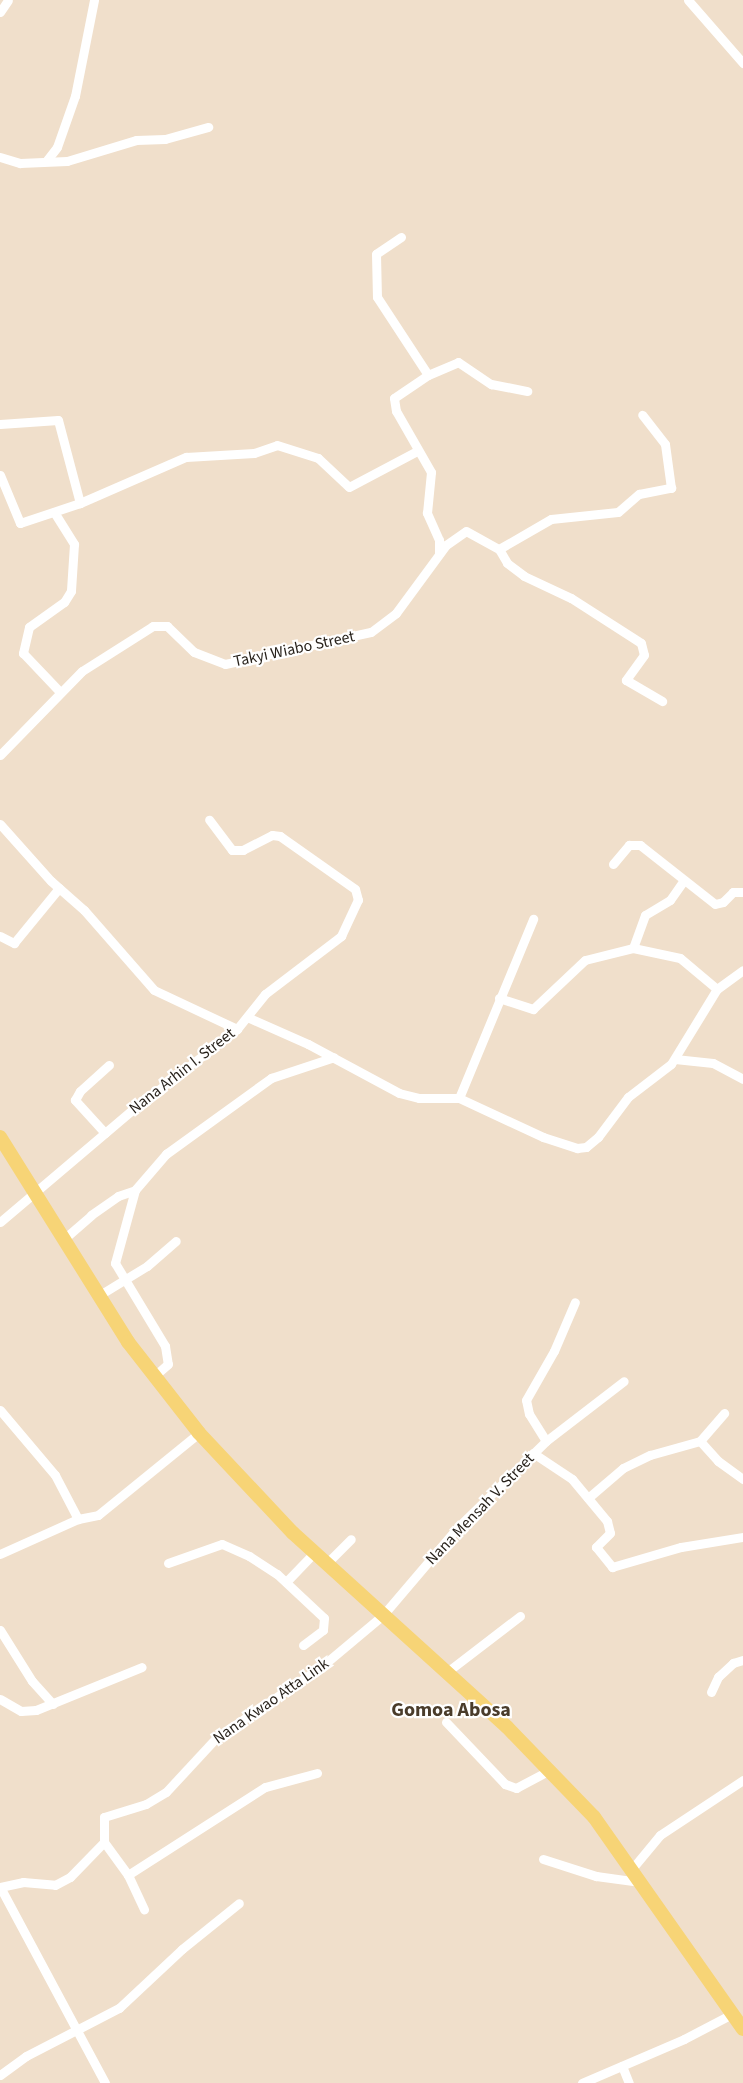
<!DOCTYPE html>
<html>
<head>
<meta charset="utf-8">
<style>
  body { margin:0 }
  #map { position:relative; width:743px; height:2083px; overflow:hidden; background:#f0dfcb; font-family:"Source Sans 3",sans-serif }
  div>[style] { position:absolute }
  .minor>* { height:9px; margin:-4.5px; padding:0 4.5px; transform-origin:4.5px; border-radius:4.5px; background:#fff }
  .primary>* { height:14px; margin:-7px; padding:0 7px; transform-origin:7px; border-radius:7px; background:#f7d476 }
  span { translate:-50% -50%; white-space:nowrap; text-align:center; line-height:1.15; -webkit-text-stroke:4.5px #fff; paint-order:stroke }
  .street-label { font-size:16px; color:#251f18 }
  .quarter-label { font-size:20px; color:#4a3c2b; font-weight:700 }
</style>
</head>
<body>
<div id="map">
  <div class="minor">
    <div style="left:688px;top:0;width:84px;rotate:48.9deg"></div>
    <div style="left:0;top:12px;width:14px;rotate:-56deg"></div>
    <div style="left:0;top:157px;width:21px;rotate:17deg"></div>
    <div style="left:20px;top:163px;width:47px;rotate:-2.4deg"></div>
    <div style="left:67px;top:161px;width:72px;rotate:-16.9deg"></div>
    <div style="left:136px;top:140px;width:29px;rotate:-2deg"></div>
    <div style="left:165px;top:139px;width:45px;rotate:-15.6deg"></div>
    <div style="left:47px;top:160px;width:16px;rotate:-52deg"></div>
    <div style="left:57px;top:147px;width:54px;rotate:-70.6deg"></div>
    <div style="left:75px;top:96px;width:98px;rotate:-78.8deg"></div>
    <div style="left:401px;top:237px;width:30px;rotate:146deg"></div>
    <div style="left:376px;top:254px;width:43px;rotate:88.7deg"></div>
    <div style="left:377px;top:297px;width:93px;rotate:56.8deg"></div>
    <div style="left:0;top:424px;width:58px;rotate:-3.9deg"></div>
    <div style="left:58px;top:420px;width:86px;rotate:75.2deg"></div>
    <div style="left:0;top:475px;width:52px;rotate:67.4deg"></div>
    <div style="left:20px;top:523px;width:63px;rotate:-18.4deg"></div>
    <div style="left:80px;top:503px;width:116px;rotate:-23.5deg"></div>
    <div style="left:186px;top:457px;width:68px;rotate:-3.4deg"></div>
    <div style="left:254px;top:453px;width:24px;rotate:-19deg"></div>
    <div style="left:277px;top:445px;width:43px;rotate:17.6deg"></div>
    <div style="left:318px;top:458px;width:42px;rotate:43.1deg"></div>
    <div style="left:349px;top:487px;width:77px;rotate:-27.9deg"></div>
    <div style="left:54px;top:512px;width:38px;rotate:58deg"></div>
    <div style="left:74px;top:544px;width:47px;rotate:93.7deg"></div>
    <div style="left:71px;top:591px;width:13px;rotate:122deg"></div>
    <div style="left:64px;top:602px;width:43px;rotate:144.5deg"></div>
    <div style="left:29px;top:627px;width:27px;rotate:103deg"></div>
    <div style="left:23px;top:653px;width:54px;rotate:46.5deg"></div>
    <div style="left:499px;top:549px;width:60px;rotate:-30deg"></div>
    <div style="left:551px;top:519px;width:67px;rotate:-6deg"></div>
    <div style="left:618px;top:512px;width:28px;rotate:-41deg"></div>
    <div style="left:639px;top:494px;width:33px;rotate:-11deg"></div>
    <div style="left:671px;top:488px;width:44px;rotate:-97.8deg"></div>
    <div style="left:665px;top:444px;width:37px;rotate:-128deg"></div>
    <div style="left:439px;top:554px;width:14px;rotate:-90deg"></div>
    <div style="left:439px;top:540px;width:30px;rotate:-114deg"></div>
    <div style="left:427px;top:513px;width:41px;rotate:-84.4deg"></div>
    <div style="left:431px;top:472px;width:70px;rotate:-119.8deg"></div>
    <div style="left:396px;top:411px;width:13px;rotate:-99deg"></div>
    <div style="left:394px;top:398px;width:41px;rotate:-34.1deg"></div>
    <div style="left:428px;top:375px;width:33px;rotate:-23deg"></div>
    <div style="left:458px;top:362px;width:40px;rotate:34deg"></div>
    <div style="left:491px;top:384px;width:37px;rotate:11deg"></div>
    <div style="left:0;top:755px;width:117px;rotate:-45.7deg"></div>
    <div style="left:82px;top:671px;width:84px;rotate:-32.4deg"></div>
    <div style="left:153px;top:626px;width:14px"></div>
    <div style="left:167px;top:626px;width:37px;rotate:44deg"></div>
    <div style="left:194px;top:652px;width:33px;rotate:21deg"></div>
    <div style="left:225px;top:664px;width:149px;rotate:-12.4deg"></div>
    <div style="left:371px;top:632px;width:31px;rotate:-37deg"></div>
    <div style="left:396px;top:613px;width:84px;rotate:-53.7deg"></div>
    <div style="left:446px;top:545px;width:24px;rotate:-35deg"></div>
    <div style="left:466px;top:531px;width:38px;rotate:29deg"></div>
    <div style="left:499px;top:549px;width:16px;rotate:60deg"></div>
    <div style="left:507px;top:563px;width:21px;rotate:37deg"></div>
    <div style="left:524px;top:576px;width:52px;rotate:25.1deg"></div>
    <div style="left:571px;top:598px;width:83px;rotate:32.7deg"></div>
    <div style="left:641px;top:643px;width:12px;rotate:76deg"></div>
    <div style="left:644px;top:655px;width:31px;rotate:126deg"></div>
    <div style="left:626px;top:680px;width:42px;rotate:30.3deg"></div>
    <div style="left:0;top:824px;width:76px;rotate:48.2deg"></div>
    <div style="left:51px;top:881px;width:44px;rotate:41.3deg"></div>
    <div style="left:84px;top:910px;width:106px;rotate:48.8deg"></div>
    <div style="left:154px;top:990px;width:92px;rotate:25.2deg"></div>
    <div style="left:613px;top:864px;width:25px;rotate:-50deg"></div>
    <div style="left:629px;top:845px;width:11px"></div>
    <div style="left:640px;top:845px;width:95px;rotate:38.2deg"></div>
    <div style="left:715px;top:904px;width:8px;rotate:-14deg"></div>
    <div style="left:723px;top:902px;width:14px;rotate:-45deg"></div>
    <div style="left:733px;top:892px;width:10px"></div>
    <div style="left:0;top:936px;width:16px;rotate:27deg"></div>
    <div style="left:14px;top:943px;width:71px;rotate:-50.7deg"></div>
    <div style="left:633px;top:948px;width:35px;rotate:-70deg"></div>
    <div style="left:645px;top:915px;width:29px;rotate:-31deg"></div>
    <div style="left:670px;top:900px;width:24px;rotate:-55deg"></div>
    <div style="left:499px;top:998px;width:36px;rotate:18deg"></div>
    <div style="left:533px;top:1009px;width:71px;rotate:-43.3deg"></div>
    <div style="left:585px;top:960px;width:49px;rotate:-14deg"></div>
    <div style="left:633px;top:948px;width:48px;rotate:12deg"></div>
    <div style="left:680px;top:958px;width:48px;rotate:40deg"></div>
    <div style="left:247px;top:1017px;width:67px;rotate:23.9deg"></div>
    <div style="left:308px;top:1044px;width:103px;rotate:28.3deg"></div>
    <div style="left:399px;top:1093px;width:21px;rotate:14deg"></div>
    <div style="left:419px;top:1098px;width:40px"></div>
    <div style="left:459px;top:1098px;width:194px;rotate:-67.5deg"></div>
    <div style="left:675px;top:1059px;width:38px;rotate:6deg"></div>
    <div style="left:713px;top:1063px;width:34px;rotate:28deg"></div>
    <div style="left:459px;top:1098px;width:93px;rotate:24.9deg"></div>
    <div style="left:543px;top:1137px;width:36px;rotate:18deg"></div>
    <div style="left:577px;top:1148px;width:9px;rotate:-6deg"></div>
    <div style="left:586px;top:1147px;width:16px;rotate:-40deg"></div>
    <div style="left:598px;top:1137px;width:50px;rotate:-53.1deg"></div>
    <div style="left:628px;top:1097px;width:54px;rotate:-37.5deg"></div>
    <div style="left:671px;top:1064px;width:88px;rotate:-58.5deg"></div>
    <div style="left:717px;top:989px;width:32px;rotate:-36deg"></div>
    <div style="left:105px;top:1133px;width:45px;rotate:-132.3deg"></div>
    <div style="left:75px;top:1100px;width:10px;rotate:-61deg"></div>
    <div style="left:80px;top:1091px;width:39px;rotate:-42deg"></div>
    <div style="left:135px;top:1190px;width:76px;rotate:105.3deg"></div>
    <div style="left:115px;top:1263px;width:97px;rotate:58.9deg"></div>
    <div style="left:165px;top:1346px;width:18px;rotate:81deg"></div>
    <div style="left:168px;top:1364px;width:18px;rotate:139deg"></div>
    <div style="left:0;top:1222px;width:172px;rotate:-40.3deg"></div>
    <div style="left:131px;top:1111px;width:134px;rotate:-37.7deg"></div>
    <div style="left:237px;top:1029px;width:45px;rotate:-51.3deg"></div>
    <div style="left:265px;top:994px;width:96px;rotate:-37.3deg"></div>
    <div style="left:341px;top:936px;width:40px;rotate:-65deg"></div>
    <div style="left:358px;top:900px;width:11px;rotate:-105deg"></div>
    <div style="left:355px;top:889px;width:92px;rotate:-144.8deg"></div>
    <div style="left:280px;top:836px;width:8px;rotate:-173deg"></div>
    <div style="left:272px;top:835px;width:33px;rotate:153deg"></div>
    <div style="left:243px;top:850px;width:11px;rotate:180deg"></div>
    <div style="left:232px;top:850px;width:38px;rotate:-127deg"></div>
    <div style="left:65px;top:1238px;width:35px;rotate:-41deg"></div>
    <div style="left:91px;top:1215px;width:33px;rotate:-35deg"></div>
    <div style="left:118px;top:1196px;width:18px;rotate:-19deg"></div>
    <div style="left:135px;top:1190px;width:48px;rotate:-49.3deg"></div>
    <div style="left:166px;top:1154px;width:130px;rotate:-35.9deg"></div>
    <div style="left:271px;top:1078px;width:66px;rotate:-18.4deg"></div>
    <div style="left:98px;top:1296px;width:57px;rotate:-31.5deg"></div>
    <div style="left:147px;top:1266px;width:38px;rotate:-41deg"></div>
    <div style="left:0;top:1410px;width:85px;rotate:49.8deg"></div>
    <div style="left:55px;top:1475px;width:50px;rotate:62.4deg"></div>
    <div style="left:546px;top:1441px;width:98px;rotate:-37.6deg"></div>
    <div style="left:700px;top:1441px;width:27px;rotate:48deg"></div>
    <div style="left:718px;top:1461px;width:31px;rotate:36deg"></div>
    <div style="left:533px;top:1453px;width:47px;rotate:33.7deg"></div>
    <div style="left:572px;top:1479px;width:55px;rotate:50.2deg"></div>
    <div style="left:607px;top:1521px;width:12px;rotate:76deg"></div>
    <div style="left:610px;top:1533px;width:20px;rotate:135deg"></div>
    <div style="left:596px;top:1547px;width:26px;rotate:51deg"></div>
    <div style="left:612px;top:1567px;width:72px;rotate:-16.2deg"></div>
    <div style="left:681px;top:1547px;width:63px;rotate:-9.2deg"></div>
    <div style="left:588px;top:1498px;width:46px;rotate:-40.6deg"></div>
    <div style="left:623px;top:1468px;width:30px;rotate:-26deg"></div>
    <div style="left:650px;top:1455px;width:52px;rotate:-15.6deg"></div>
    <div style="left:700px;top:1441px;width:37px;rotate:-49deg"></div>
    <div style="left:0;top:1554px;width:85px;rotate:-24.2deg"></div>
    <div style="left:78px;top:1519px;width:20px;rotate:-11deg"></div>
    <div style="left:98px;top:1515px;width:130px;rotate:-39.1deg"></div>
    <div style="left:168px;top:1563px;width:57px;rotate:-19.4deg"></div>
    <div style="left:222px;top:1544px;width:30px;rotate:24deg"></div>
    <div style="left:249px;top:1556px;width:33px;rotate:33deg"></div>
    <div style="left:277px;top:1574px;width:64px;rotate:43.1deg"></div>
    <div style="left:324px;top:1618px;width:12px;rotate:95deg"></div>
    <div style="left:323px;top:1630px;width:25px;rotate:143deg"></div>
    <div style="left:326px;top:1564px;width:35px;rotate:-45deg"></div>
    <div style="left:286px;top:1582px;width:40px;rotate:-46deg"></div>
    <div style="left:0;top:1630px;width:60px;rotate:57.9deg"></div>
    <div style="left:32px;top:1681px;width:31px;rotate:48deg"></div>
    <div style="left:447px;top:1672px;width:92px;rotate:-37.5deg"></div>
    <div style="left:711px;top:1692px;width:17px;rotate:-65deg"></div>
    <div style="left:718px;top:1677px;width:21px;rotate:-43deg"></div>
    <div style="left:733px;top:1663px;width:10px;rotate:-17deg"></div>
    <div style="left:0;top:1699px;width:24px;rotate:30deg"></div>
    <div style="left:21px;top:1711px;width:15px;rotate:-4deg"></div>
    <div style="left:36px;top:1710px;width:114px;rotate:-22.1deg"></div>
    <div style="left:446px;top:1722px;width:86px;rotate:46.4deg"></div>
    <div style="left:505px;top:1784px;width:12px;rotate:20deg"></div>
    <div style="left:516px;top:1788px;width:36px;rotate:-28deg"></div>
    <div style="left:317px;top:1773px;width:54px;rotate:164.9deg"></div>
    <div style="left:265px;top:1787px;width:163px;rotate:147.3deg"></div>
    <div style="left:128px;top:1875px;width:41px;rotate:-126deg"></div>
    <div style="left:104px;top:1842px;width:25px;rotate:-90deg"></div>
    <div style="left:104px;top:1817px;width:44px;rotate:-17.2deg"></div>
    <div style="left:146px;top:1804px;width:23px;rotate:-31deg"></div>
    <div style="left:166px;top:1792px;width:75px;rotate:-47.2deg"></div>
    <div style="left:217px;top:1737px;width:125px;rotate:-33.9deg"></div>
    <div style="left:321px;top:1667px;width:81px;rotate:-40deg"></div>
    <div style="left:383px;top:1615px;width:116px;rotate:-49.6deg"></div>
    <div style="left:458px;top:1527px;width:123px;rotate:-44.3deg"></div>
    <div style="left:546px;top:1441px;width:32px;rotate:-122deg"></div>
    <div style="left:529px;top:1414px;width:14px;rotate:-102deg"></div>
    <div style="left:526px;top:1400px;width:56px;rotate:-60.3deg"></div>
    <div style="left:554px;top:1351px;width:53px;rotate:-66.8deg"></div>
    <div style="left:543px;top:1859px;width:56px;rotate:17.8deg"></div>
    <div style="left:596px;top:1876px;width:43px;rotate:7.9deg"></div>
    <div style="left:631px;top:1870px;width:45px;rotate:-50.4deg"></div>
    <div style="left:660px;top:1835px;width:100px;rotate:-33.5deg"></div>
    <div style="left:128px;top:1875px;width:38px;rotate:65deg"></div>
    <div style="left:0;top:1887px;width:222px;rotate:61.8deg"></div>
    <div style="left:0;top:1887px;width:24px;rotate:-12deg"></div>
    <div style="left:23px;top:1882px;width:32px;rotate:5deg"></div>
    <div style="left:55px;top:1885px;width:17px;rotate:-28deg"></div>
    <div style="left:70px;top:1877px;width:49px;rotate:-45.8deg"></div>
    <div style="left:622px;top:2066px;width:18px;rotate:68deg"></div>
    <div style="left:0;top:2075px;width:32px;rotate:-36deg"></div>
    <div style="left:26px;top:2056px;width:105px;rotate:-27.3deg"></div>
    <div style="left:119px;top:2008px;width:86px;rotate:-43.1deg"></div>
    <div style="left:182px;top:1949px;width:73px;rotate:-38.9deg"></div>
    <div style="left:582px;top:2083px;width:111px;rotate:-23.3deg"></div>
    <div style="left:684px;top:2039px;width:54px;rotate:-27.5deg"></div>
  </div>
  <div class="primary">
    <div style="left:0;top:1137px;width:242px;rotate:58deg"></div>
    <div style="left:128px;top:1342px;width:115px;rotate:52deg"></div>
    <div style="left:199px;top:1433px;width:137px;rotate:46.8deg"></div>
    <div style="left:293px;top:1533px;width:289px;rotate:42.2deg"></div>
    <div style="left:507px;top:1727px;width:125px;rotate:46deg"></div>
    <div style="left:594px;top:1817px;width:259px;rotate:54.9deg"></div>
  </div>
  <div class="street-label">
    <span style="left:294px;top:649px;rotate:-12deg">Takyi Wiabo Street</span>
    <span style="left:182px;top:1071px;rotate:-38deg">Nana Arhin I. Street</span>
    <span style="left:480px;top:1509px;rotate:-46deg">Nana Mensah V. Street</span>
    <span style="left:271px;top:1701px;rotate:-35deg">Nana Kwao Atta Link</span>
  </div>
  <div class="quarter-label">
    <span style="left:451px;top:1710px">Gomoa Abosa</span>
  </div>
</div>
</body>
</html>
